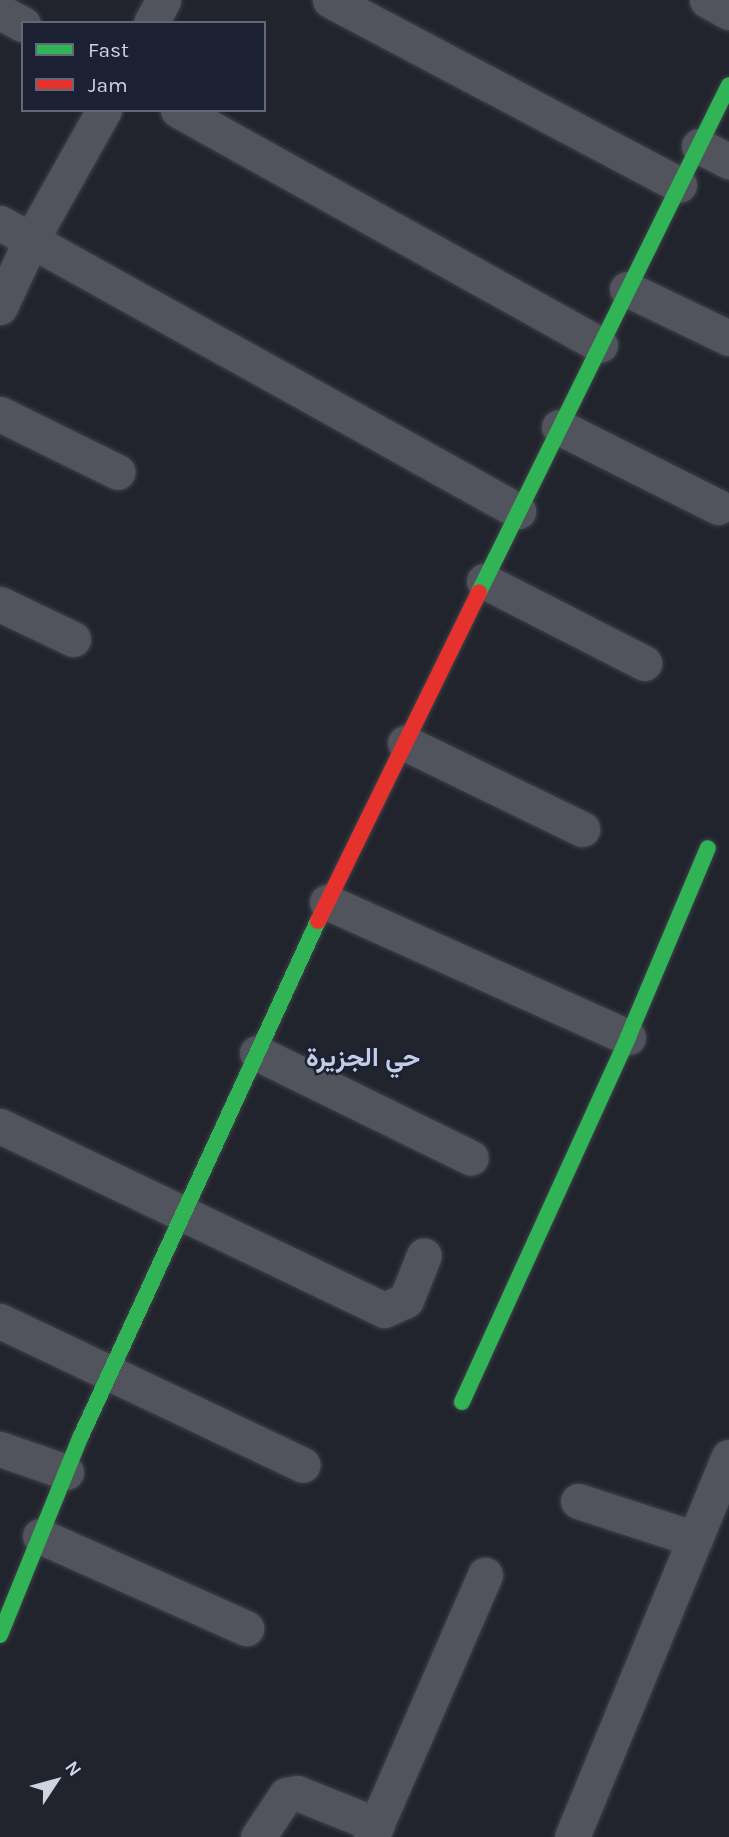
<!DOCTYPE html>
<html>
<head>
<meta charset="utf-8">
<style>
  body { margin:0 }
  #map { position:relative; width:729px; height:1837px; overflow:hidden; background:#21242d; font-family:Karla,Vazirmatn,sans-serif }
  div>[style] { position:absolute }
  .roads { filter:drop-shadow(0 0 2px #3e4149) drop-shadow(0 0 2px #3e4149) }
  .street>* { height:35px; margin:-17.5px; padding:0 17.5px; transform-origin:17.5px; border-radius:17.5px; background:#51545c }
  .fast>* { height:16px; margin:-8px; padding:0 8px; transform-origin:8px; border-radius:8px; background:#30b455 }
  .jam>* { height:16px; margin:-8px; padding:0 8px; transform-origin:8px; border-radius:8px; background:#e5322d }
  span { translate:-50% -50%; white-space:nowrap; text-align:center; line-height:1.15; -webkit-text-stroke:5px #1b2033; paint-order:stroke }
  .quarter-label { font-size:26px; color:#c4cce6; font-weight:700 }
  .legend { position:absolute; left:21px; top:21px; width:245px; height:91px; box-sizing:border-box; background:#1b2033; border:2px solid #636878; margin:0; padding:9px 12px; list-style:none; font-size:21px; color:#ced3e0 }
  .legend li { display:flex; align-items:center; gap:14px; height:35px }
  .legend b { width:35px; border:2px solid #636878 }
  .north { position:absolute; left:21px; top:1746px; width:70px; height:70px; -webkit-text-stroke:5px #1b2033; paint-order:stroke; rotate:54deg; font-size:19px; font-weight:700; line-height:28px; text-align:center; color:#ced3e0 }
  .north::after { content:''; display:block; margin:auto; width:24px; height:32px; background:#ced3e0; clip-path:polygon(50% 0,100% 100%,50% 72%,0 100%) }
</style>
</head>
<body>
<div id="map">
  <div class="roads">
    <div class="street">
      <div style="left:330px;top:0;width:395px;rotate:27.9deg"></div>
      <div style="left:707px;top:0;width:25px;rotate:29deg"></div>
      <div style="left:0;top:12px;width:26px;rotate:28deg"></div>
      <div style="left:151px;top:23px;width:26px;rotate:-62deg"></div>
      <div style="left:178px;top:110px;width:483px;rotate:29.1deg"></div>
      <div style="left:699px;top:146px;width:34px;rotate:27deg"></div>
      <div style="left:0;top:223px;width:593px;rotate:29.07deg"></div>
      <div style="left:627px;top:289px;width:113px;rotate:25.7deg"></div>
      <div style="left:0;top:307px;width:74px;rotate:-65.2deg"></div>
      <div style="left:31px;top:240px;width:149px;rotate:-60.7deg"></div>
      <div style="left:0;top:414px;width:131px;rotate:26.2deg"></div>
      <div style="left:559px;top:427px;width:178px;rotate:26.7deg"></div>
      <div style="left:484px;top:581px;width:180px;rotate:27.1deg"></div>
      <div style="left:0;top:604px;width:81px;rotate:25.6deg"></div>
      <div style="left:405px;top:743px;width:197px;rotate:25.9deg"></div>
      <div style="left:327px;top:902px;width:330px;rotate:24.2deg"></div>
      <div style="left:257px;top:1053px;width:238px;rotate:26.1deg"></div>
      <div style="left:0;top:1126px;width:426px;rotate:25.6deg"></div>
      <div style="left:384px;top:1310px;width:24px;rotate:-24deg"></div>
      <div style="left:406px;top:1300px;width:48px;rotate:-68.2deg"></div>
      <div style="left:0;top:1321px;width:335px;rotate:25.4deg"></div>
      <div style="left:0;top:1449px;width:70px;rotate:19.2deg"></div>
      <div style="left:578px;top:1501px;width:123px;rotate:18deg"></div>
      <div style="left:40px;top:1536px;width:226px;rotate:24.1deg"></div>
      <div style="left:258px;top:1837px;width:50px;rotate:-56.3deg"></div>
      <div style="left:286px;top:1795px;width:11px;rotate:-10deg"></div>
      <div style="left:297px;top:1793px;width:86px;rotate:21.8deg"></div>
      <div style="left:371px;top:1837px;width:286px;rotate:-66.5deg"></div>
      <div style="left:572px;top:1837px;width:411px;rotate:-67.6deg"></div>
    </div>
    <div class="fast">
      <div style="left:479px;top:592px;width:565px;rotate:-63.75deg"></div>
      <div style="left:462px;top:1402px;width:401px;rotate:-65.5deg"></div>
      <div style="left:628px;top:1037px;width:205px;rotate:-67.1deg"></div>
      <div style="left:0;top:1635px;width:215px;rotate:-67.9deg"></div>
      <div style="left:81px;top:1436px;width:567px;rotate:-65.29deg"></div>
    </div>
    <div class="jam">
      <div style="left:318px;top:921px;width:366px;rotate:-63.9deg"></div>
    </div>
  </div>
  <div class="quarter-label">
    <span style="left:363px;top:1058px">حي الجزيرة</span>
  </div>
  <ul class="legend">
  <li><b style="height:9px;background:#30b455"></b>Fast</li>
  <li><b style="height:9px;background:#e5322d"></b>Jam</li>
  </ul>
  <div class="north">N</div>
</div>
</body>
</html>
